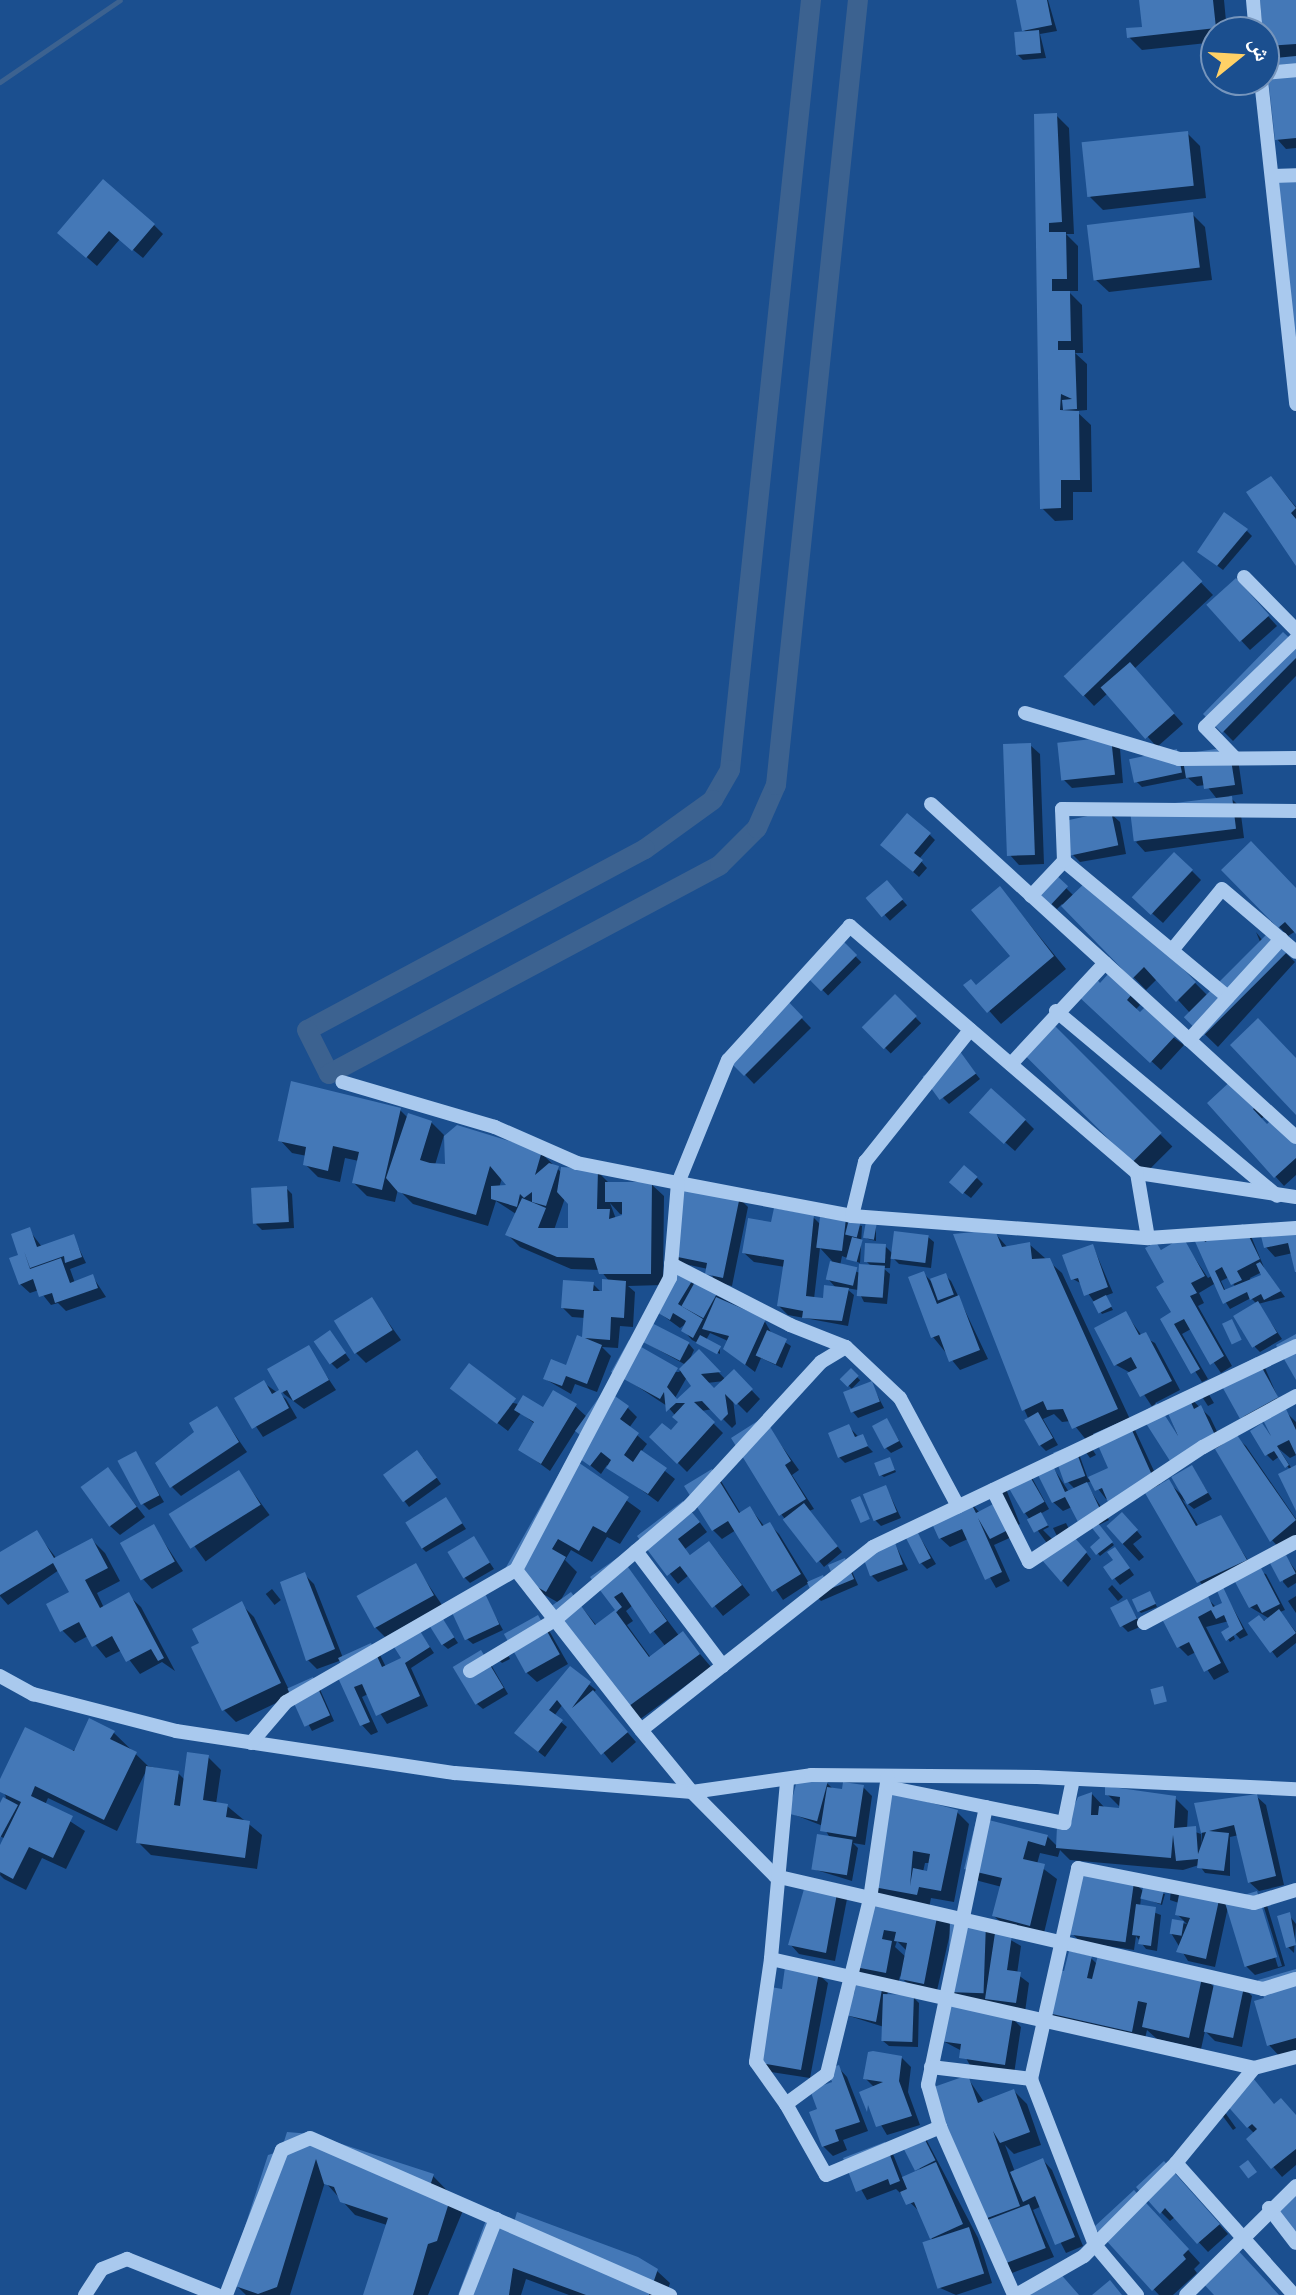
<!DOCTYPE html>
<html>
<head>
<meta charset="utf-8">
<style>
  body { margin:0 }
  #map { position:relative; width:1296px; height:2295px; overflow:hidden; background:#1b4f8f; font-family:Inter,"Noto Naskh Arabic",sans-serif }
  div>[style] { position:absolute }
  .shadow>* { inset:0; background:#0007; transform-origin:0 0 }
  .stream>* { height:5px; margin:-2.5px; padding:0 2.5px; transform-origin:2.5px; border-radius:2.5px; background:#3c6290 }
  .canal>* { height:20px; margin:-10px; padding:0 10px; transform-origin:10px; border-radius:10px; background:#3c6290 }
  .building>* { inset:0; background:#4478b7; transform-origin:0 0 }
  .minor>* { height:14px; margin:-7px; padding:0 7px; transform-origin:7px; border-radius:7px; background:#a9c9ee }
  span { translate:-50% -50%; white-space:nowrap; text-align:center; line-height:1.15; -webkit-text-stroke:6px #1b4f8f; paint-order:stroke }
  .north { position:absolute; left:1200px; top:16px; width:80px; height:80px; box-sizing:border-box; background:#1b4f8f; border:2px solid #7695bc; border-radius:50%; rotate:72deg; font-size:22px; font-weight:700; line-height:32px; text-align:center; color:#fff }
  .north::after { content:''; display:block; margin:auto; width:28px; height:36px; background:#ffd166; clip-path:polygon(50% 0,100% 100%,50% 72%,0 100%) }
</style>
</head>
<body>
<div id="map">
  <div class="shadow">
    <div style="clip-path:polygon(1018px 0,1048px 0,1057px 31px,1040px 34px,1046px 58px,1023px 60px,1017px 54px,1025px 33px)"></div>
    <div style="clip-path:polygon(1146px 0,1224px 0,1227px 32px,1216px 32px,1216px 42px,1142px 50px,1129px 37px,1144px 28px)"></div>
    <div style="clip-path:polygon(1261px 0,1296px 0,1296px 148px,1286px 149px,1277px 139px,1278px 60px,1265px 46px)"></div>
    <div style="clip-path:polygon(1056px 115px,1069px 128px,1074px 234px,1066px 234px,1078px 246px,1078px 291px,1068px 291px,1082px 305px,1083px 353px,1075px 353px,1087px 364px,1087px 410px,1076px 411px,1091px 425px,1092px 492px,1073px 492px,1073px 520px,1055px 521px,1042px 508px,1036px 116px)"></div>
    <div style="clip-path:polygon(1187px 133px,1200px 146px,1206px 198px,1103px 210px,1090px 197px)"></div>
    <div style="clip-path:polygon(1192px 214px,1205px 227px,1212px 280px,1109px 292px,1096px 280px)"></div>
    <div style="clip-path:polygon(154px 225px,163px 234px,143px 258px,120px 239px,97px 266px,59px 233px)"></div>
    <div style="clip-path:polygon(1280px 488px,1296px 507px,1296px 561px)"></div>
    <div style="clip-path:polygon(1247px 531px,1252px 536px,1223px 570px,1199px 552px)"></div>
    <div style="clip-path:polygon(1183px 564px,1213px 595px,1134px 669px,1183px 724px,1157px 747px,1108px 693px,1094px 706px,1065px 675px)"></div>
    <div style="clip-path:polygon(1245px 590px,1277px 626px,1250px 650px,1208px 605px)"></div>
    <div style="clip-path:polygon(1296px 647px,1296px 676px,1233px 741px,1206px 714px)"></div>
    <div style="clip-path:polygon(1111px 739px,1120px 749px,1123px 783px,1072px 788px,1063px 779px)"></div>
    <div style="clip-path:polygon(1030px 745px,1040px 754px,1044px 864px,1019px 865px,1010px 855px)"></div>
    <div style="clip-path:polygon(1185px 759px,1238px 759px,1243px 794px,1229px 796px,1240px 807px,1244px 838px,1145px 852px,1136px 842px,1217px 799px,1206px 785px,1197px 786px,1188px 778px,1142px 787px,1136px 781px)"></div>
    <div style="clip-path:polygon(1110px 813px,1120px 822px,1126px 854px,1080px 862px,1071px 853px)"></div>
    <div style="clip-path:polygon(929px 834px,935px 840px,919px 859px,927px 868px,919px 877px,889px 851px)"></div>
    <div style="clip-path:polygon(1224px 870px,1296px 890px,1296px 931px,1288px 936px)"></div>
    <div style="clip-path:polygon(1192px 871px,1201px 880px,1163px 923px,1145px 907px)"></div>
    <div style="clip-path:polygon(1055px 877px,1074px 896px,1092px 879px,1210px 998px,1261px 944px,1256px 932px,1263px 941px,1268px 936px,1295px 962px,1218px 1047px,1190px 1020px,1209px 999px,1190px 1013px,1158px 978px,1146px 990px,1062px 904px,1057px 909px,1040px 893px)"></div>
    <div style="left:887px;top:883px;width:30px;height:23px;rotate:48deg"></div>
    <div style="clip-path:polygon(1000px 888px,1066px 969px,1001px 1024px,966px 985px,977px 987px,1013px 957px)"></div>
    <div style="left:838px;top:939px;width:33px;height:47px;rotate:45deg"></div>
    <div style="clip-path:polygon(1110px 976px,1140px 1005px,1135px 1010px,1184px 1045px,1161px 1070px,1090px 1005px)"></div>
    <div style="left:895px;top:997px;width:37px;height:43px;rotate:45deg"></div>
    <div style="clip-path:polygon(783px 999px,811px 1028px,754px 1084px,734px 1063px)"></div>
    <div style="left:1055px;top:1029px;width:166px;height:38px;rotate:45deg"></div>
    <div style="clip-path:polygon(964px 1059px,980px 1079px,949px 1104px,943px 1098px)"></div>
    <div style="clip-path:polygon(1234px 1081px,1266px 1115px,1261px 1119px,1267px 1126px,1296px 1141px,1296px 1175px,1284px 1186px,1275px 1176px)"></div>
    <div style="clip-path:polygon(evenodd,400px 1110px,408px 1118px,431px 1122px,444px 1135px,435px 1165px,541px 1153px,562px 1173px,597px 1171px,610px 1184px,651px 1184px,664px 1196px,663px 1285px,628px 1286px,635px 1292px,633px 1327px,620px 1326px,618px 1348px,602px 1347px,611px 1356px,597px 1392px,575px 1384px,571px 1394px,545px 1379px,567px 1368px,584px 1340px,585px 1318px,572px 1317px,563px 1308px,593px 1284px,603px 1294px,610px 1282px,600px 1270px,571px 1269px,520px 1247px,507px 1234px,516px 1214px,496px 1201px,488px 1226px,413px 1204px,398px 1189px,395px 1202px,367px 1196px,354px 1183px,359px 1161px,345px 1158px,340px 1182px,318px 1177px,305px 1164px,307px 1156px,292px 1153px,280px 1140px,400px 1110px,502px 1178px,510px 1187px,499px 1188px,502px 1178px,400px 1110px,565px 1198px,570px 1203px,570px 1230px,554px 1230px,565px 1198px,400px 1110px,610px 1203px,620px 1214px,629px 1214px,616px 1219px,610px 1203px)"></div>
    <div style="clip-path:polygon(1025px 1120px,1034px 1129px,1015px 1151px,982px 1122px)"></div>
    <div style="clip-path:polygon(977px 1178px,983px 1184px,971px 1198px,959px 1189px)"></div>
    <div style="clip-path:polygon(286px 1188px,292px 1194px,294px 1228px,262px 1230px,256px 1224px)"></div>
    <div style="clip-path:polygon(739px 1198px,748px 1207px,732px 1286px,716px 1282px,708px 1269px,680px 1263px,670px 1254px)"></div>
    <div style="clip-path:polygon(evenodd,813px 1217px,822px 1226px,845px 1222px,862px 1226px,860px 1263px,842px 1256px,840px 1266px,860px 1273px,872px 1267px,866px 1261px,885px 1246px,893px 1254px,928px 1237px,934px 1242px,931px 1268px,899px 1264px,891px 1256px,890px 1268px,883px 1268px,890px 1274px,887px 1304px,864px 1302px,858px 1290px,846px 1288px,854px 1295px,848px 1326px,788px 1315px,779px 1306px,785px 1267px,754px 1262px,744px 1253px,773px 1225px,813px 1217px,820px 1248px,832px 1261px,828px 1279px,837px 1289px,825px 1300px,814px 1299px,820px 1248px)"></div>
    <div style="clip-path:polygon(876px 1225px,876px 1241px,868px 1239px,865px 1237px)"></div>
    <div style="clip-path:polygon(1296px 1225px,1296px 1267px,1293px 1253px,1275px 1257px,1266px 1247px)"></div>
    <div style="clip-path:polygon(29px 1230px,42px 1247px,73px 1236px,86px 1263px,70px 1269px,75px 1283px,93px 1277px,106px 1297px,66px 1311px,58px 1303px,51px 1305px,39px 1290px,30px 1293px,20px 1284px)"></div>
    <div style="clip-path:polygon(994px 1232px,1008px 1248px,1029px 1244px,1062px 1273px,1161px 1486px,1168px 1482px,1184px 1497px,1192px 1467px,1212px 1499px,1194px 1509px,1182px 1499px,1199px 1527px,1220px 1518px,1255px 1571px,1266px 1574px,1285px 1610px,1280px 1612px,1296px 1632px,1296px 1643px,1277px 1658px,1251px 1624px,1270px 1619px,1250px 1607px,1236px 1578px,1220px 1585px,1248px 1635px,1240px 1639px,1231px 1629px,1235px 1639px,1230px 1642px,1223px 1633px,1232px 1628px,1229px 1621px,1206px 1627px,1229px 1672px,1214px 1680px,1196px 1652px,1188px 1656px,1179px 1647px,1207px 1598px,1217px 1608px,1225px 1603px,1217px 1587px,1208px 1591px,1199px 1581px,1147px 1492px,1106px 1499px,1092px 1481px,1086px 1483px,1109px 1520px,1097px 1526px,1114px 1545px,1100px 1556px,1093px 1548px,1103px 1539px,1072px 1507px,1063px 1511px,1053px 1502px,1048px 1460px,1069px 1492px,1075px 1489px,1068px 1482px,1079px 1454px,1088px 1479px,1111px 1469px,1096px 1436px,1087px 1441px,1071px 1421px,1062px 1422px,1054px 1414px,1043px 1419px,1058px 1445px,1046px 1451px,1040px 1445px,1024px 1409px)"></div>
    <div style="clip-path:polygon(evenodd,1200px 1236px,1208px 1243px,1251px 1236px,1265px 1270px,1285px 1297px,1258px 1304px,1282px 1339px,1260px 1352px,1255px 1347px,1257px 1304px,1251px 1298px,1230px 1309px,1214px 1284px,1199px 1293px,1204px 1303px,1198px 1306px,1232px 1366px,1221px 1373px,1191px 1329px,1182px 1334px,1208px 1379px,1202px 1382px,1162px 1320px,1174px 1313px,1156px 1244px,1162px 1251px,1182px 1239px,1208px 1278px,1215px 1274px,1200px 1236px,1262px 1272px,1264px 1276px,1251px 1281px,1250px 1278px,1262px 1272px,1200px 1236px,1229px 1277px,1236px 1288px,1226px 1292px,1221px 1281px,1229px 1277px)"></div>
    <div style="clip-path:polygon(1093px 1246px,1113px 1293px,1105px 1296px,1113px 1310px,1102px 1314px,1082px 1284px,1073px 1279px)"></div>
    <div style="clip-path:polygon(923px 1273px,931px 1281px,945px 1275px,951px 1281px,988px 1359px,960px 1370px,933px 1337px,910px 1278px)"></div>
    <div style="clip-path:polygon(690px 1282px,764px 1320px,772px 1334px,791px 1346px,782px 1368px,761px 1358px,755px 1372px,725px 1349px,728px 1341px,710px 1333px,706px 1340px,720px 1348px,720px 1354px,692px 1340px,683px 1330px,687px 1323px,680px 1328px,651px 1307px)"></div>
    <div style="clip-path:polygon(372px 1300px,401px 1340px,366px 1363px,356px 1353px)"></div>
    <div style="clip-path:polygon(1126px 1314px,1142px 1336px,1155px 1343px,1180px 1390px,1155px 1403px,1178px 1437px,1165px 1403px,1186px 1394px,1210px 1417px,1224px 1446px,1236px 1437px,1246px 1446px,1296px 1519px,1296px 1539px,1281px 1550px,1272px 1540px,1216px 1448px,1196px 1457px,1186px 1447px,1190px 1458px,1178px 1466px,1172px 1460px,1143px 1415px,1153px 1408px,1129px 1372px,1116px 1365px,1097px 1329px)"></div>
    <div style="clip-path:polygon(330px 1332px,350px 1360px,337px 1369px,331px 1363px)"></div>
    <div style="clip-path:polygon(evenodd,637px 1338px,689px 1344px,694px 1350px,689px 1361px,699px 1352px,726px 1380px,734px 1372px,760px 1399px,747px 1413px,733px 1399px,736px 1424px,732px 1428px,713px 1409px,701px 1411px,723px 1433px,687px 1472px,652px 1437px,671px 1433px,681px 1422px,667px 1406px,614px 1371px,679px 1372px,686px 1365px,637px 1338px,687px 1377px,693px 1387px,678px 1401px,675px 1398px,687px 1377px,637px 1338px,724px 1381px,714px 1391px,707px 1383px,724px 1381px)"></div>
    <div style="clip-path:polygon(308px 1348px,336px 1390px,304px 1409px,284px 1394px,270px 1370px)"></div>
    <div style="clip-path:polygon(1265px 1368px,1283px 1409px,1296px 1422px,1296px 1455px,1290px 1458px,1279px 1449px,1292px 1469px,1296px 1467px,1296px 1506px,1290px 1470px,1280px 1456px,1273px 1461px,1267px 1455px,1252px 1432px,1262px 1426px,1272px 1436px,1264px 1419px,1250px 1426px,1220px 1378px)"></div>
    <div style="left:851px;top:1371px;width:13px;height:12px;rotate:45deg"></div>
    <div style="clip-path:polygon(264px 1383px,286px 1399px,297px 1418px,263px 1437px,237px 1398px)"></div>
    <div style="clip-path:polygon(871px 1383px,884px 1408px,858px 1418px,853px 1412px)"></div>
    <div style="clip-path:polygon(1205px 1388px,1214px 1403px,1208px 1406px,1197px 1389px)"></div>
    <div style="clip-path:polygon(453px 1389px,544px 1410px,575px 1406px,587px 1417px,628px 1408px,637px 1417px,629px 1428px,647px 1444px,641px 1452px,675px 1479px,658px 1502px,607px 1465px,601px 1474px,576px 1454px,586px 1440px,576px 1430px,550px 1471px,520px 1449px,535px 1424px,521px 1413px,508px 1431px)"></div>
    <div style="clip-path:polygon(217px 1409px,247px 1452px,181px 1496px,172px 1487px,197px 1433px)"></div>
    <div style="clip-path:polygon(763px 1420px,799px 1470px,792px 1475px,814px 1509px,809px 1511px,842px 1552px,824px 1567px,781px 1514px)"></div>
    <div style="clip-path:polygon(887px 1420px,903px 1447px,891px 1453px,885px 1447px)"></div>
    <div style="clip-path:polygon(849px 1427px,873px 1452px,845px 1463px,839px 1457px)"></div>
    <div style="clip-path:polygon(1089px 1444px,1096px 1455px,1090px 1458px,1081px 1445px)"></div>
    <div style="clip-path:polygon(135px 1453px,164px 1502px,149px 1510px,143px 1504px)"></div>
    <div style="clip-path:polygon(423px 1458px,441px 1484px,409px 1507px,385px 1475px)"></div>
    <div style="clip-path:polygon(evenodd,569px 1459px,641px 1511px,620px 1544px,607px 1537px,592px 1562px,571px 1550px,565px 1560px,577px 1572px,559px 1603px,571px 1594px,597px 1626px,618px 1611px,593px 1578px,620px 1558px,680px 1637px,683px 1634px,711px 1667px,639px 1720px,559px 1603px,520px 1581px,569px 1459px,633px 1605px,666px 1647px,651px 1658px,627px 1625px,633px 1621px,626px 1611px,633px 1605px)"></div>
    <div style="clip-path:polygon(890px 1460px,896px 1472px,884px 1477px,881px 1475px)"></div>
    <div style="clip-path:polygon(108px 1469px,145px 1517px,120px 1535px,110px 1526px)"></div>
    <div style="left:239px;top:1473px;width:52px;height:79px;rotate:54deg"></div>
    <div style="clip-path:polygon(1031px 1476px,1049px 1509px,1040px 1514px,1049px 1527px,1043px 1530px,1054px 1541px,1049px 1546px,1025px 1513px)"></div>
    <div style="clip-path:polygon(721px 1481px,741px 1514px,750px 1508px,765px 1527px,769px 1524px,779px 1534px,809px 1583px,783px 1600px,736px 1530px,722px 1539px,713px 1530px,687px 1487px)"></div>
    <div style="clip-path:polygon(886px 1487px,901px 1518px,881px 1526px,875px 1520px)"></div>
    <div style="clip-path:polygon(998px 1488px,1006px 1489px,1020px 1524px,1013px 1527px,1016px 1535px,994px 1545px,1010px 1581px,996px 1588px,968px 1539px,950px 1547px,940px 1538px,969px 1501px,980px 1513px,999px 1504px)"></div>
    <div style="clip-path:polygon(446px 1499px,466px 1529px,426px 1552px,420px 1546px)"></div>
    <div style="clip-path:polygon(692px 1512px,707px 1532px,685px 1549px,691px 1556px,718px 1553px,750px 1595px,723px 1616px,689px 1575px,678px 1584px,640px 1536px)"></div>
    <div style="clip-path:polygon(1128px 1520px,1142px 1537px,1133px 1544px,1144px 1557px,1139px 1561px,1122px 1543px)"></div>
    <div style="clip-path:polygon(1066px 1523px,1071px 1533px,1058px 1538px,1053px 1528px)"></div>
    <div style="clip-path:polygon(154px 1527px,183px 1571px,152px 1589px,143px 1579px)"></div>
    <div style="clip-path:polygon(915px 1529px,936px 1564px,927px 1569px,921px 1563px)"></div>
    <div style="clip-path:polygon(36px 1532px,57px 1559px,92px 1540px,105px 1553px,120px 1581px,97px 1593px,104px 1608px,128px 1595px,141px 1607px,175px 1671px,162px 1662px,140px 1674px,122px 1650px,106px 1658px,88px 1636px,75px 1643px,62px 1630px,72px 1593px,59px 1570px,8px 1605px,0 1596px,0 1554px)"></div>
    <div style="clip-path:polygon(474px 1539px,494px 1569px,470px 1583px,464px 1577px)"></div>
    <div style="clip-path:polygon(893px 1540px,908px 1570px,878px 1582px,872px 1576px)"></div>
    <div style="clip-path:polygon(1081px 1546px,1091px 1559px,1068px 1587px,1045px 1561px)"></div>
    <div style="clip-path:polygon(1120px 1555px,1134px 1575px,1120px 1585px,1106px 1568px)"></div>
    <div style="clip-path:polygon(1286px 1557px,1296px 1571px,1296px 1583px,1288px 1588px,1283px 1582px)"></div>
    <div style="clip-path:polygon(415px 1565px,442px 1605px,385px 1637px,375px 1627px)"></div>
    <div style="clip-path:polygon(850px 1567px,858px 1585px,821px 1601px,815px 1595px)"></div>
    <div style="clip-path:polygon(304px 1574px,314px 1584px,343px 1658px,380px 1655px,386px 1667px,405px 1659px,420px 1632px,434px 1653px,411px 1668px,428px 1706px,387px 1724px,368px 1694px,362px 1697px,378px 1732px,371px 1735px,362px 1725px,342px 1660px,317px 1669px,308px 1660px)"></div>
    <div style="clip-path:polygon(1112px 1585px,1123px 1597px,1118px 1601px,1108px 1589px)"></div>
    <div style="left:272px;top:1589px;width:14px;height:8px;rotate:51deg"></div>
    <div style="clip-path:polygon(481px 1590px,503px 1630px,473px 1644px,467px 1639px)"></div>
    <div style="clip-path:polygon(1150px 1593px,1157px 1607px,1141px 1613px,1139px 1611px)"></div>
    <div style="clip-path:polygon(1296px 1596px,1296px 1613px,1288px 1601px)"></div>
    <div style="clip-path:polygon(1127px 1602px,1142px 1626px,1128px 1632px,1122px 1626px)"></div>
    <div style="clip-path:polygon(241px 1604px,254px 1617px,289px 1690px,318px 1685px,334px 1721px,312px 1731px,293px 1695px,236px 1722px,224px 1710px)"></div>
    <div style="clip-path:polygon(438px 1614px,458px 1643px,448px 1649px,442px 1644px)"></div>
    <div style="clip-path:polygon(547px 1627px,568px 1664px,537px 1682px,527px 1673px)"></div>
    <div style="clip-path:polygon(505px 1648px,510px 1659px,502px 1663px,500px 1661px)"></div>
    <div style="clip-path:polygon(487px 1658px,508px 1694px,483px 1709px,477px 1704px)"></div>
    <div style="clip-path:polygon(570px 1669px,596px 1690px,593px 1693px,636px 1742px,612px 1763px,563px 1704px,554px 1716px,567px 1727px,545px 1757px,522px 1739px)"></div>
    <div style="clip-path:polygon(113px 1732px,148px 1766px,178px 1773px,185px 1780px,208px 1757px,221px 1770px,216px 1804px,227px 1806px,262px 1835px,257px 1869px,151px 1855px,138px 1842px,147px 1769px,117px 1831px,48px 1798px,45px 1805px,85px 1831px,66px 1869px,42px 1858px,26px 1890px,4px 1879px,0 1875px,5px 1839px,0 1836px,0 1807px,6px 1797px,0 1784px)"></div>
    <div style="clip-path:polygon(827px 1783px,834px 1790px,863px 1787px,872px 1796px,865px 1845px,853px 1843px,858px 1848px,852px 1881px,813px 1869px,830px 1838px,823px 1826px,790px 1813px)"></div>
    <div style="clip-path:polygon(1092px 1794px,1104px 1807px,1123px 1810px,1107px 1794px,1175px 1798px,1188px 1811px,1187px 1829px,1201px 1834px,1202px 1845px,1202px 1832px,1256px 1796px,1266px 1805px,1284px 1885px,1259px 1891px,1249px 1882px,1239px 1835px,1230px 1837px,1230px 1876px,1205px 1873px,1199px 1865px,1183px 1870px,1070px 1860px,1060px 1850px,1058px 1857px,1040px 1853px,1037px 1864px,1057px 1879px,1043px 1937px,1007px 1928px,994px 1916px,1002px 1887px,979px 1881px,966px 1868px,978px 1819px,1047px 1836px,1058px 1847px)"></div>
    <div style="clip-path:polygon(evenodd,957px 1812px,969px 1824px,954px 1902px,931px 1898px,929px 1908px,950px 1924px,985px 1925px,1021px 1946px,1017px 1974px,1029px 1983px,1025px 2012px,959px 2001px,950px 1991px,951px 1929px,936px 1995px,915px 1991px,900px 1976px,898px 1984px,870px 1983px,852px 1965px,883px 1898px,871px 1885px,957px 1812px,925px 1863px,930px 1863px,928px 1873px,923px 1872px,925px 1863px,957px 1812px,897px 1941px,907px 1951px,906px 1957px,895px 1947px,897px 1941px)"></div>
    <div style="clip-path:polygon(1133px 1881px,1144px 1892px,1165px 1894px,1162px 1905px,1141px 1897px,1140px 1907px,1161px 1915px,1157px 1951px,1146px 1949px,1136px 1936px,1134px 1950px,1081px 1942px,1071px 1933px)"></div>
    <div style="clip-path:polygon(807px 1884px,847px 1899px,835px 1961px,799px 1954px,790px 1944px)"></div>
    <div style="clip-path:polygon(evenodd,1171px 1888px,1178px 1891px,1180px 1901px,1228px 1901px,1257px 1893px,1266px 1902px,1285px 1966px,1255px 1975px,1246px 1966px,1228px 1907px,1215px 1967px,1188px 1961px,1171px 1933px,1173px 1921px,1187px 1924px,1177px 1914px,1179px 1903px,1170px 1900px,1171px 1888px,1258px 1901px,1262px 1901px,1282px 1966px,1278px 1967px,1258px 1901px)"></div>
    <div style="clip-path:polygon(1289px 1915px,1296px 1924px,1294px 1953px,1288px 1947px)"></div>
    <div style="clip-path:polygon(1091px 1958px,1098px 1965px,1202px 1975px,1215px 1988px,1243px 1987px,1252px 1996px,1242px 2047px,1215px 2041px,1205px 2031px,1201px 2049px,1157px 2039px,1147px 2030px,1144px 2043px,1063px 2025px,1050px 2012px,1066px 1974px)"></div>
    <div style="clip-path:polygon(1296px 1971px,1296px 2052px,1281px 2058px,1269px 2045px,1266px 2000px)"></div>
    <div style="clip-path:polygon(818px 1974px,828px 1983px,810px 2078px,771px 2072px,762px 2063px,783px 1991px)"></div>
    <div style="clip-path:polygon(859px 1981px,888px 1991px,887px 1996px,913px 1997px,919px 2003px,918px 2047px,889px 2046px,883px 2041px,884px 2027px,843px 2014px,856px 1996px)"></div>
    <div style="clip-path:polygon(1012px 2018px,1021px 2027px,1014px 2074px,971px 2067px,962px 2051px,941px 2040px)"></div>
    <div style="clip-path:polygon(902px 2058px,911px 2067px,908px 2092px,920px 2125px,887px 2135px,862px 2093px,875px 2088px,865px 2078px)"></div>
    <div style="clip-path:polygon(838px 2067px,847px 2077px,868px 2131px,843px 2140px,847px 2150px,833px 2156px,823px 2146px,820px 2110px)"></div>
    <div style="clip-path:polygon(967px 2077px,984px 2102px,1014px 2091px,1027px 2104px,1041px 2145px,1014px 2154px,1005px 2145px,1015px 2172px,1043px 2160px,1052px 2170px,1083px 2246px,1066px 2253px,1042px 2206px,1033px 2210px,1054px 2257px,1012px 2273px,989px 2227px)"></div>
    <div style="clip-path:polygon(1275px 2106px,1296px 2116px,1296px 2165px,1282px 2177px,1249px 2139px,1255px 2134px,1248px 2127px)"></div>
    <div style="clip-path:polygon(1219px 2111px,1224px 2111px,1236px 2128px,1233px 2130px)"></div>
    <div style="clip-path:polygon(926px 2139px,978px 2238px,992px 2283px,956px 2295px,940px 2288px,933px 2241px,920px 2212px,896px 2189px,867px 2200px,845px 2160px,893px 2154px,903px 2179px,919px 2172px)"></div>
    <div style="clip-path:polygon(282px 2153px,433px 2176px,464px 2208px,428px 2295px,365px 2295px,387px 2225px,355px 2215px,325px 2182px,290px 2295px,246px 2295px,236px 2285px)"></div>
    <div style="clip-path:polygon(1173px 2173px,1228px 2234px,1208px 2252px,1175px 2217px,1170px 2221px,1161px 2212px)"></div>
    <div style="clip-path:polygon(1147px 2205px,1200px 2263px,1194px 2269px,1197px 2273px,1173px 2295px,1159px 2295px,1096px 2227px)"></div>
    <div style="clip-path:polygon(490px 2215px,657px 2271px,670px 2283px,666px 2295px,569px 2295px,526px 2279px,521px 2295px,460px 2295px)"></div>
  </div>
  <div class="stream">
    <div style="left:0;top:82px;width:145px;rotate:-34.3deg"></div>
  </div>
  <div class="canal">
    <div style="left:811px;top:0;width:774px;rotate:96.01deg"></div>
    <div style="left:730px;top:770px;width:34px;rotate:120deg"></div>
    <div style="left:713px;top:800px;width:84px;rotate:144.2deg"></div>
    <div style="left:645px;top:849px;width:383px;rotate:151.8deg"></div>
    <div style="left:307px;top:1030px;width:49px;rotate:63.4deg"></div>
    <div style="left:329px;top:1074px;width:443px;rotate:-28.1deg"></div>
    <div style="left:720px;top:865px;width:52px;rotate:-45deg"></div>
    <div style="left:757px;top:828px;width:47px;rotate:-66.2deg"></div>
    <div style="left:776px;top:785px;width:789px;rotate:-84.04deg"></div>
  </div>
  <div class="building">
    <div style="clip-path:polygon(1016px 0,1047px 0,1052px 25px,1022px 31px)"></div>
    <div style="clip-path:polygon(1139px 0,1213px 0,1216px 28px,1127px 38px,1126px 28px,1142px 27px)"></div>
    <div style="clip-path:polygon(1260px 0,1296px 0,1296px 44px,1264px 46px)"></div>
    <div style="left:1039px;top:30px;width:23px;height:25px;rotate:85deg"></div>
    <div style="clip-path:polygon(1296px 56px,1296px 138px,1275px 140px,1266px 59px)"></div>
    <div style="clip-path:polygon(1057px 113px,1062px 222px,1049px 223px,1049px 232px,1066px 232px,1067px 279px,1052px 279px,1052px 291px,1070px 291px,1071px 341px,1058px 341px,1058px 350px,1075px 350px,1077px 409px,1063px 410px,1062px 400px,1072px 399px,1061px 394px,1060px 410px,1079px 411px,1080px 480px,1061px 480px,1061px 508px,1040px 509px,1034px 114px)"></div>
    <div style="left:1188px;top:131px;width:55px;height:107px;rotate:84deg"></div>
    <div style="clip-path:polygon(1296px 171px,1296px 379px,1277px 172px)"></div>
    <div style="clip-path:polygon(103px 179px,155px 224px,132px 251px,109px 231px,86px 258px,57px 233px)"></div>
    <div style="left:1193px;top:212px;width:56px;height:107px;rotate:83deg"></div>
    <div style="clip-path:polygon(1271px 476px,1296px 508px,1291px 513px,1296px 519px,1296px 566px,1246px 492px)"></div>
    <div style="clip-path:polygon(1224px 512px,1248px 529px,1217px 566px,1197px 552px)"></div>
    <div style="left:1183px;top:561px;width:28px;height:166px;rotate:46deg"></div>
    <div style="left:1236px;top:578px;width:50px;height:40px;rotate:48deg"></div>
    <div style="clip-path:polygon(1283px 632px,1296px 644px,1296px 658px,1222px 733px,1203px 714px)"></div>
    <div style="left:1130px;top:662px;width:68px;height:39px;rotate:49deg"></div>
    <div style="left:1111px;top:737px;width:38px;height:54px;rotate:84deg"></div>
    <div style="left:1031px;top:743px;width:112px;height:28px;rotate:88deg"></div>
    <div style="clip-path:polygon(1229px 747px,1235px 785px,1204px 789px,1202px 776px,1186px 778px,1182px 754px)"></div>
    <div style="left:1177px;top:749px;width:24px;height:49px;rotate:78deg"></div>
    <div style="left:1232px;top:796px;width:33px;height:103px;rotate:83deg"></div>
    <div style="left:1111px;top:811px;width:35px;height:50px;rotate:78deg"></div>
    <div style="clip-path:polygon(907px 813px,931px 833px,914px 853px,923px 860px,913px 872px,880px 845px)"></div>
    <div style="clip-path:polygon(1251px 841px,1296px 888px,1296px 934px,1285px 922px,1278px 928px,1221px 870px)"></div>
    <div style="left:1174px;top:852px;width:26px;height:62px;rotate:43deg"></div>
    <div style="left:1055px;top:874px;width:18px;height:26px;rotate:43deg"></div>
    <div style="clip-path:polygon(1092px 876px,1196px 982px,1176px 1002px,1144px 967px,1132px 979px,1061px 906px)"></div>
    <div style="left:887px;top:880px;width:25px;height:28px;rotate:50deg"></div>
    <div style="clip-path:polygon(1000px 886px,1054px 956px,987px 1013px,963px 985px,971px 979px,976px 985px,1010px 956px,971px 910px)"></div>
    <div style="left:1268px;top:933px;width:27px;height:119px;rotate:45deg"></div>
    <div style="left:838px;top:936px;width:27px;height:51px;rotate:45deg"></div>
    <div style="clip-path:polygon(1109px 973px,1132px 994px,1127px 1000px,1140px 1012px,1146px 1006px,1177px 1034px,1150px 1063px,1078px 996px,1095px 977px,1100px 983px)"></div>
    <div style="left:895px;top:994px;width:31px;height:47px;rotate:45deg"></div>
    <div style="clip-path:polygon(783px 996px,803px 1017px,744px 1076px,731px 1063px)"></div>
    <div style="clip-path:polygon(1258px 1018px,1296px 1058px,1296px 1115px,1230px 1045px)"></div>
    <div style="left:1055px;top:1026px;width:151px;height:42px;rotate:45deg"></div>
    <div style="left:959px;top:1050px;width:29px;height:45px;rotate:54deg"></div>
    <div style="clip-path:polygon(1234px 1078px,1258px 1104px,1253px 1109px,1267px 1124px,1275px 1116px,1296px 1141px,1296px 1158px,1274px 1178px,1207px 1103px)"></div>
    <div style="clip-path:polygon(291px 1081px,401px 1108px,382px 1190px,352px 1183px,359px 1152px,333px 1146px,328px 1171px,303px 1165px,306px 1147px,278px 1141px)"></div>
    <div style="left:991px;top:1088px;width:47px;height:33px;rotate:42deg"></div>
    <div style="clip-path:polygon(408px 1113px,432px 1121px,420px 1160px,430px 1163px,445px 1164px,444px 1136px,457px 1125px,542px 1151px,535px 1175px,549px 1163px,559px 1166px,546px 1206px,532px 1202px,532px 1192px,524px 1198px,520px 1194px,517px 1207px,491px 1199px,491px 1186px,506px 1185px,490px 1166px,476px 1215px,398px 1192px,386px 1178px)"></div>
    <div style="left:964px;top:1165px;width:18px;height:23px;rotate:41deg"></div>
    <div style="clip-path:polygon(561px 1167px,598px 1169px,597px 1209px,610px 1209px,609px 1219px,622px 1215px,622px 1202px,605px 1202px,605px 1182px,652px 1182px,651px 1274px,599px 1274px,594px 1258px,557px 1257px,505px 1235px,522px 1198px,546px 1208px,538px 1228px,568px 1228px,568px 1204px,557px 1192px)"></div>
    <div style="clip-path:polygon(683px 1184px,740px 1196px,723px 1278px,705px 1274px,707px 1263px,668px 1255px)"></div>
    <div style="left:287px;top:1186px;width:36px;height:36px;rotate:87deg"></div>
    <div style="clip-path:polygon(774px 1208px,814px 1215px,806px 1296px,823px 1298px,824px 1285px,849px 1288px,842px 1321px,802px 1318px,803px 1311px,777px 1306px,784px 1260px,742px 1253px,748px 1218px,771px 1222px)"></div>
    <div style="left:820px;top:1217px;width:26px;height:31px;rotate:7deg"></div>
    <div style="left:849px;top:1219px;width:12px;height:16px;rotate:14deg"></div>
    <div style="left:866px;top:1221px;width:11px;height:17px;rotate:10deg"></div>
    <div style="clip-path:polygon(1296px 1222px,1296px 1272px,1295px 1272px,1288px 1243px,1264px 1248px,1260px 1232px)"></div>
    <div style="clip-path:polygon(1243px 1224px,1260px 1259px,1237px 1271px,1242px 1280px,1231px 1285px,1222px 1267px,1215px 1271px,1224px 1290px,1261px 1275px,1256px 1264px,1260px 1262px,1281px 1291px,1264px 1300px,1261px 1294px,1250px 1300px,1247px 1292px,1223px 1304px,1193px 1237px,1201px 1233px,1205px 1242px)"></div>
    <div style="clip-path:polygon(30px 1227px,37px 1247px,74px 1234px,82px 1257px,65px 1263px,64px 1256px,30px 1268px,24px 1251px,30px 1269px,61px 1258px,70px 1283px,93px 1274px,98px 1288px,55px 1303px,52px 1293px,39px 1297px,33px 1279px,19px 1285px,9px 1258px,18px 1255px,11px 1234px)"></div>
    <div style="clip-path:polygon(995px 1230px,1002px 1247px,1030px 1242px,1032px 1259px,1050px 1258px,1118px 1409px,1072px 1429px,1063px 1409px,1047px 1410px,1043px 1401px,1022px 1411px,953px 1234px)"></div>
    <div style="left:894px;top:1231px;width:35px;height:28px;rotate:7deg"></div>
    <div style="left:852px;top:1237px;width:11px;height:23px;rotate:15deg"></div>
    <div style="clip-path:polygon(1183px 1237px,1205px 1276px,1191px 1283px,1197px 1293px,1190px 1296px,1224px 1356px,1210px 1365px,1184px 1319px,1174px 1324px,1200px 1369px,1191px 1374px,1160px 1319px,1171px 1312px,1156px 1287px,1164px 1282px,1145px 1248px,1156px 1242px,1161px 1250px)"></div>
    <div style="left:865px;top:1243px;width:21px;height:19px;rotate:3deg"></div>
    <div style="clip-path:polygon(1093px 1244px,1108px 1287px,1084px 1296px,1078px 1278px,1071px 1280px,1062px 1255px)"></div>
    <div style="left:830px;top:1261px;width:28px;height:19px;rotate:13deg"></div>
    <div style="left:859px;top:1264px;width:26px;height:32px;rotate:4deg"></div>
    <div style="clip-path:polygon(670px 1268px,692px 1281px,678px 1304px,703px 1319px,693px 1338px,681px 1331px,686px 1321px,673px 1313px,670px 1320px,648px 1307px)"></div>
    <div style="clip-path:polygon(924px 1271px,937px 1304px,959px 1295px,980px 1350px,949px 1362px,939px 1335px,931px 1338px,908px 1277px)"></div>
    <div style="left:946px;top:1273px;width:23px;height:17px;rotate:70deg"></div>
    <div style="clip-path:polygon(602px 1279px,626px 1281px,624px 1318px,611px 1317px,610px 1340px,585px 1338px,602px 1345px,587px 1384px,566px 1376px,562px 1386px,543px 1379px,551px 1359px,566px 1365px,577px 1335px,582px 1337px,584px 1310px,561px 1308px,563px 1280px,594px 1282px,593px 1291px,602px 1291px)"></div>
    <div style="left:696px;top:1280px;width:25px;height:30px;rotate:29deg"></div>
    <div style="left:1106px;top:1295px;width:13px;height:15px;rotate:63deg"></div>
    <div style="left:372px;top:1297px;width:39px;height:45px;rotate:58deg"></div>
    <div style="clip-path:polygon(716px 1297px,766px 1319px,745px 1365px,723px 1349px,729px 1336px,702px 1329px)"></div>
    <div style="left:1258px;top:1301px;width:37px;height:29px;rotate:59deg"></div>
    <div style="clip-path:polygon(1126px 1311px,1139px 1335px,1146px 1332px,1172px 1381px,1140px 1397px,1127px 1373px,1137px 1368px,1131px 1357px,1114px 1366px,1094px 1328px)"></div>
    <div style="left:644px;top:1319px;width:51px;height:21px;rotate:27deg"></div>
    <div style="left:1232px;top:1319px;width:23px;height:11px;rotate:65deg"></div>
    <div style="left:330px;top:1330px;width:28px;height:20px;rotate:55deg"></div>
    <div style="left:767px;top:1330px;width:22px;height:28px;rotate:24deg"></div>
    <div style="clip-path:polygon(1296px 1334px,1296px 1380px,1276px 1345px)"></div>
    <div style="left:700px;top:1335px;width:24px;height:9px;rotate:28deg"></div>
    <div style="clip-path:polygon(629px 1340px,678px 1368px,667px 1387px,677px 1399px,691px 1386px,679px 1369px,699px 1349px,721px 1372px,701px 1374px,714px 1388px,734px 1369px,753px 1389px,736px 1405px,725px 1394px,728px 1414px,721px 1421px,702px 1401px,694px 1402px,715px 1422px,677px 1464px,649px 1437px,662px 1423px,671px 1430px,678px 1422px,672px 1417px,685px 1403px,676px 1403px,666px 1412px,664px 1392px,660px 1399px,611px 1372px)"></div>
    <div style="clip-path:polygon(309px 1345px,329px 1380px,293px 1401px,287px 1390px,281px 1393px,289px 1408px,252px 1429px,234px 1398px,264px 1380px,272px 1394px,279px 1390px,267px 1369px)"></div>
    <div style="left:1256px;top:1357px;width:46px;height:44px;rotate:61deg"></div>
    <div style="left:469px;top:1363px;width:59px;height:32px;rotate:37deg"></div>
    <div style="left:851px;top:1368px;width:11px;height:16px;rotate:45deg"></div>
    <div style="left:872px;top:1381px;width:22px;height:31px;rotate:69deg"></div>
    <div style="clip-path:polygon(605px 1389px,629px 1406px,620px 1419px,639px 1433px,624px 1455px,633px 1462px,641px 1450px,667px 1468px,648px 1494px,606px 1468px,611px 1460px,601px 1452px,590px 1466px,573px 1454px,584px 1438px,575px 1431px)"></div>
    <div style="clip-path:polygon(553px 1390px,577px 1404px,541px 1464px,518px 1450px,534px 1422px,514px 1410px,523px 1395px,543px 1407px)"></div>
    <div style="clip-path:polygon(1186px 1391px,1194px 1409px,1201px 1405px,1215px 1435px,1170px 1461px,1140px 1414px,1157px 1403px,1178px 1436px,1163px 1402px)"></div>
    <div style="clip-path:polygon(217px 1406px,239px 1442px,170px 1488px,155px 1463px,194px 1432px,189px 1423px)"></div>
    <div style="clip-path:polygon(1286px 1409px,1296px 1430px,1296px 1455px,1289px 1440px,1277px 1446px,1289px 1465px,1285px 1468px,1274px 1451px,1265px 1456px,1250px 1431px,1262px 1423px,1271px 1436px,1263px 1420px)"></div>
    <div style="left:1038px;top:1412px;width:30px;height:16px;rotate:60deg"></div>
    <div style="clip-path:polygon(764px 1417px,791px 1461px,785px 1465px,806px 1499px,779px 1516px,731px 1438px)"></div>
    <div style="left:887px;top:1418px;width:26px;height:17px;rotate:62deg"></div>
    <div style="clip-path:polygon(1127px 1419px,1152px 1475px,1108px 1502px,1102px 1488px,1095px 1491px,1088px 1477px,1108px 1468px,1093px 1434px)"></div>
    <div style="clip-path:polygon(849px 1424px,855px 1437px,863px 1434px,868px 1446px,838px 1458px,828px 1433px)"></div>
    <div style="clip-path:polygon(1237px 1435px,1296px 1520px,1270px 1542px,1215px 1449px)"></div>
    <div style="left:1074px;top:1445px;width:33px;height:22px;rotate:70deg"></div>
    <div style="left:417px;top:1450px;width:34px;height:42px;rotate:54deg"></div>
    <div style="left:136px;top:1451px;width:50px;height:21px;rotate:62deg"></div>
    <div style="clip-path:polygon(569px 1456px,629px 1497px,606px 1533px,593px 1526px,579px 1551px,558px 1539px,552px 1549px,566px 1557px,546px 1592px,505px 1569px)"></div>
    <div style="left:890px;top:1457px;width:14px;height:17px;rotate:69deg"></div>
    <div style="clip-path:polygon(1049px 1457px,1065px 1492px,1087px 1482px,1101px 1511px,1078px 1522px,1065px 1497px,1052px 1503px,1033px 1465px)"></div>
    <div style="left:1192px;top:1465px;width:32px;height:24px;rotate:60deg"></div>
    <div style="clip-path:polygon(1296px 1465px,1296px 1511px,1278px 1474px)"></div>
    <div style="left:108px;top:1467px;width:49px;height:34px;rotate:54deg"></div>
    <div style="left:1025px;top:1468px;width:39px;height:24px;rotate:60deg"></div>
    <div style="clip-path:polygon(712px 1469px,739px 1513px,750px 1506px,762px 1526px,770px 1522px,801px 1574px,772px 1592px,728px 1521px,712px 1531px,684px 1486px)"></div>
    <div style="left:239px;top:1470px;width:41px;height:83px;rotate:58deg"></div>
    <div style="clip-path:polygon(1169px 1479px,1196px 1526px,1221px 1515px,1247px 1560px,1197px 1583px,1145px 1493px)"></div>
    <div style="left:886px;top:1485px;width:29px;height:25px;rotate:68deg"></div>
    <div style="left:860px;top:1496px;width:25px;height:10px;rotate:67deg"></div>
    <div style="left:446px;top:1497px;width:31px;height:48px;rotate:58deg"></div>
    <div style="clip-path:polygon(969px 1499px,976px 1513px,999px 1501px,1012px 1528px,990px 1539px,978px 1518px,1002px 1572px,985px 1580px,962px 1529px,939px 1539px,929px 1517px)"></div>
    <div style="clip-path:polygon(683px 1501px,700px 1522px,678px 1539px,690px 1555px,709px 1541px,742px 1585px,712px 1608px,680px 1566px,667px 1576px,637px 1536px)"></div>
    <div style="left:804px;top:1503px;width:55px;height:27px;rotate:52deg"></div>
    <div style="left:1041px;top:1512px;width:15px;height:16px;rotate:62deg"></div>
    <div style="left:1122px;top:1512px;width:24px;height:21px;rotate:48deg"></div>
    <div style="clip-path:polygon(1098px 1523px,1113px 1542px,1096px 1555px,1090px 1547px,1100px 1538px,1092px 1528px)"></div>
    <div style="left:154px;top:1524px;width:43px;height:39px;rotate:61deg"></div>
    <div style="left:915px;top:1527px;width:35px;height:13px;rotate:63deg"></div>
    <div style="clip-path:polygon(37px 1530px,54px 1558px,92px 1538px,108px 1568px,85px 1580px,100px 1608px,129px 1592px,164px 1658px,158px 1661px,151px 1649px,126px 1662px,112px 1636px,92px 1647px,79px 1622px,60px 1632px,46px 1604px,69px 1592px,53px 1563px,0 1595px,0 1552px)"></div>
    <div style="left:474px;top:1536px;width:31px;height:31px;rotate:59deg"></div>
    <div style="left:893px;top:1537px;width:29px;height:35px;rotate:70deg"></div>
    <div style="clip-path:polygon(1075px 1538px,1087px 1552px,1061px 1582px,1042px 1560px)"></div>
    <div style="clip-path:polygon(1115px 1547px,1130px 1568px,1112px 1580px,1103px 1567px,1113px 1560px,1107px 1552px)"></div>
    <div style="left:1286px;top:1555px;width:21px;height:18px;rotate:62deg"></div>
    <div style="clip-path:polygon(620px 1556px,667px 1621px,650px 1634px,622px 1592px,614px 1597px,622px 1607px,616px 1612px,649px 1657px,683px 1631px,700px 1654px,625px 1709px,550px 1607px,571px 1592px,595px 1625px,615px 1610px,590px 1577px)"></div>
    <div style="clip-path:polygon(845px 1558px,854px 1579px,813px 1596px,807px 1582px,823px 1575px,826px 1582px,834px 1579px,828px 1565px)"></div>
    <div style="left:416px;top:1563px;width:37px;height:68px;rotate:61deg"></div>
    <div style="clip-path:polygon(1260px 1566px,1280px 1604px,1262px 1613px,1257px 1604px,1249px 1608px,1234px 1580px)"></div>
    <div style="clip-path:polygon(305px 1572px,335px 1649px,306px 1661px,280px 1582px)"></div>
    <div style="clip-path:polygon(1222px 1585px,1243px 1629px,1226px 1641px,1221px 1632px,1229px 1627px,1224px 1615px,1216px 1619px,1211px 1610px,1198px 1617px,1221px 1663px,1204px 1672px,1189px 1642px,1177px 1648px,1162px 1619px,1208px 1596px,1213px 1607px,1222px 1603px,1216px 1588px)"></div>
    <div style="left:482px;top:1587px;width:41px;height:38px;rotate:65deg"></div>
    <div style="left:1150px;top:1591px;width:14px;height:20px;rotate:65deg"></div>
    <div style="left:1127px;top:1599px;width:22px;height:19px;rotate:63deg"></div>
    <div style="clip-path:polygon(242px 1601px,281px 1683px,222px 1711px,191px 1647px,199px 1643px,192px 1629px)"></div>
    <div style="clip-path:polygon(1279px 1609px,1296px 1633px,1270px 1653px,1248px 1623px,1259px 1615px,1264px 1621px)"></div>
    <div style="left:438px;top:1611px;width:31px;height:15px;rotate:58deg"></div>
    <div style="left:538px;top:1615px;width:45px;height:39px;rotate:61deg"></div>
    <div style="clip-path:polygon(415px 1623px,430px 1647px,405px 1663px,420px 1696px,376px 1716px,362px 1684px,354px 1687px,370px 1722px,360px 1726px,334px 1669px,342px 1666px,338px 1658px,371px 1643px,382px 1667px,401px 1658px,389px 1639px)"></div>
    <div style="left:481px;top:1650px;width:44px;height:33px;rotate:59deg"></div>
    <div style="clip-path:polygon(570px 1666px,591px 1682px,572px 1708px,593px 1690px,628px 1732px,601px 1755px,557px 1700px,549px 1710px,563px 1720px,538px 1752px,514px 1733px)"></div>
    <div style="left:313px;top:1677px;width:42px;height:28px;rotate:66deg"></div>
    <div style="left:1163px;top:1686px;width:16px;height:13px;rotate:76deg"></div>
    <div style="clip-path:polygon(89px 1718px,115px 1731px,110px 1739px,137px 1752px,104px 1820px,35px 1786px,31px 1796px,73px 1816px,53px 1858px,29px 1847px,13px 1879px,0 1872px,0 1845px,21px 1802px,0 1792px,0 1779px,25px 1727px,74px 1751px)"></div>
    <div style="clip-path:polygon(187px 1752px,209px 1755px,203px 1800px,228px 1804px,226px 1817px,250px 1821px,245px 1858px,136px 1843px,146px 1766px,179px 1771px,174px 1805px,180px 1806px)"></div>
    <div style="left:799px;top:1773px;width:30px;height:42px;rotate:15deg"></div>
    <div style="clip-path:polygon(843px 1782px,864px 1785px,856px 1837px,820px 1831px,827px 1787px,842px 1789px)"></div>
    <div style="clip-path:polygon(1105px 1786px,1176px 1796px,1174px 1828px,1196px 1826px,1198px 1854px,1206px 1832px,1201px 1833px,1194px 1803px,1257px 1794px,1276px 1876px,1248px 1883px,1234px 1825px,1209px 1831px,1229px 1833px,1224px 1871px,1197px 1868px,1198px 1859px,1176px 1861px,1173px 1835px,1171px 1858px,1056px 1848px,1057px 1826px,1065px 1826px,1078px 1797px,1092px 1792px,1091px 1815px,1098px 1815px,1099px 1806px,1119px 1808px,1120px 1797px,1105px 1795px)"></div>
    <div style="clip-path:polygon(evenodd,886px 1791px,958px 1810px,941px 1891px,919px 1887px,917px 1895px,868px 1886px,886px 1791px,913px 1851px,930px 1854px,927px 1871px,913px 1868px,910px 1886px,913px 1851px)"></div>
    <div style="clip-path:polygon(3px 1797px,18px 1805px,0 1838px,0 1803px)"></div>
    <div style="clip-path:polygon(977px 1817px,1048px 1835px,1045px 1846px,1028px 1841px,1023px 1859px,1045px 1864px,1030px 1926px,992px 1916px,1002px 1878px,964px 1869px)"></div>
    <div style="left:817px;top:1834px;width:36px;height:36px;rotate:9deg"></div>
    <div style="left:1078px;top:1871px;width:57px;height:64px;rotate:8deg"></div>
    <div style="clip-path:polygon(806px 1882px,838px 1888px,826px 1953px,788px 1945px)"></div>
    <div style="left:1144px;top:1884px;width:21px;height:15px;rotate:14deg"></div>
    <div style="clip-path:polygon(1180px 1890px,1221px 1891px,1206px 1959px,1176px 1952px,1190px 1918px,1175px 1915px)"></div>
    <div style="left:1257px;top:1891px;width:69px;height:34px;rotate:73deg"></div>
    <div style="clip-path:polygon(863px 1900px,939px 1907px,924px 1984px,900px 1979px,907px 1943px,894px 1941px,896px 1932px,884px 1930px,882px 1939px,892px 1941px,886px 1973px,850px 1966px)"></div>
    <div style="clip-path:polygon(1136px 1904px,1156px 1907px,1151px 1946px,1138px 1944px,1140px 1936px,1132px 1935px)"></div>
    <div style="clip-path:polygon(1290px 1912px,1296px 1945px,1286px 1948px,1277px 1916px)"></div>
    <div style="left:1172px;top:1919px;width:12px;height:15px;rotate:9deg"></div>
    <div style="left:950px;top:1922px;width:36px;height:70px;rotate:2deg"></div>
    <div style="clip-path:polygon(995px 1933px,1012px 1935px,1007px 1970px,1021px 1972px,1016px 2003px,985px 1999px)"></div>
    <div style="clip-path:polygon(1069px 1951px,1092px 1956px,1087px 1978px,1092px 1979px,1099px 1951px,1203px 1973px,1189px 2038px,1142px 2027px,1147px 2003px,1138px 2001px,1132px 2032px,1048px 2013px,1057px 1970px,1064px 1971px)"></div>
    <div style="clip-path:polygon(785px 1967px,819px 1972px,801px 2070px,760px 2063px,771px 1987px,782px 1989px)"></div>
    <div style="clip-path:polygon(1296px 1969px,1296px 2038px,1267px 2046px,1254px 2001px,1264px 1998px,1258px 1980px)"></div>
    <div style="clip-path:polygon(857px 1978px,883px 1984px,876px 2022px,841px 2014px,845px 1992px,854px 1994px)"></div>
    <div style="left:1215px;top:1979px;width:30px;height:54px;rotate:12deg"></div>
    <div style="left:883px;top:1994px;width:31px;height:47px;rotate:2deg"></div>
    <div style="clip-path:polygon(944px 2005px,1013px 2016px,1005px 2065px,959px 2058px,961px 2044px,939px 2041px)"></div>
    <div style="clip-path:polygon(873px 2051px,902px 2056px,899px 2081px,912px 2116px,876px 2127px,868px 2105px,867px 2112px,859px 2092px,883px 2082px,863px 2079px,868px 2052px)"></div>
    <div style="clip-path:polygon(839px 2065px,860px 2122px,835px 2130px,839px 2141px,822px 2147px,809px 2112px,817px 2109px,810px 2090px,832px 2082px,827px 2069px)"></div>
    <div style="clip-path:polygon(968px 2075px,978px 2103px,1014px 2089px,1030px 2132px,1000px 2143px,993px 2131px,1020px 2206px,979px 2221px,931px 2088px)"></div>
    <div style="clip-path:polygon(1253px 2078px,1274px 2104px,1281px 2098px,1296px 2115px,1296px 2149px,1271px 2169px,1246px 2139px,1257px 2129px,1252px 2124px,1247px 2128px,1224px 2102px)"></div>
    <div style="left:920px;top:2130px;width:34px;height:23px;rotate:63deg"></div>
    <div style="clip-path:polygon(287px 2132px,311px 2134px,434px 2174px,430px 2186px,452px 2193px,437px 2241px,428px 2244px,413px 2295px,363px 2295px,388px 2218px,340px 2202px,334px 2187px,324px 2184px,316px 2159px,277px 2287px,258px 2294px,235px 2286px,230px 2273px,268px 2155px,281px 2151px)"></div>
    <div style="clip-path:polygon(885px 2142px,900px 2181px,890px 2185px,888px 2179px,856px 2192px,843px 2158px)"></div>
    <div style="clip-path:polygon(1043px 2158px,1075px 2237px,1055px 2245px,1035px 2196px,1023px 2202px,1010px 2172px)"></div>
    <div style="left:1248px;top:2160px;width:15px;height:11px;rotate:53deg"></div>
    <div style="clip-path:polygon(1164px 2161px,1220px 2224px,1197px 2244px,1165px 2208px,1160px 2214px,1136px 2187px)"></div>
    <div style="clip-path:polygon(936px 2162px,963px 2224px,930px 2239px,914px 2202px,906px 2205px,900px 2192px,907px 2189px,902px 2177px)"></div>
    <div style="clip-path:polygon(1296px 2181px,1296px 2232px,1276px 2211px)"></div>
    <div style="clip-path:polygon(1134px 2190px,1189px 2249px,1183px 2255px,1186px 2259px,1152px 2291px,1094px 2227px)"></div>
    <div style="left:1029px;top:2204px;width:47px;height:48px;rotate:69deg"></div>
    <div style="clip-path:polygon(489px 2212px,514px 2222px,517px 2212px,638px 2257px,658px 2269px,649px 2295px,586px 2295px,513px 2268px,509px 2295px,458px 2295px)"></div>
    <div style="left:969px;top:2227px;width:49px;height:49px;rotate:72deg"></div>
    <div style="clip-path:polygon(1235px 2247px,1279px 2295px,1214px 2295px,1200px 2280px)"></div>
    <div style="clip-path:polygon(1058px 2271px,1079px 2295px,1030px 2295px)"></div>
    <div style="clip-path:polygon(1110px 2280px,1122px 2295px,1092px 2295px)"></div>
  </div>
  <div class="minor">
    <div style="left:1253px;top:0;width:32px;rotate:85deg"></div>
    <div style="left:1264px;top:73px;width:32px;rotate:-5deg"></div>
    <div style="left:1261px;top:80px;width:326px;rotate:83.8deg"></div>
    <div style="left:1273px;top:176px;width:23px;rotate:-2deg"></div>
    <div style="left:1244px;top:577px;width:74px;rotate:45.5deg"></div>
    <div style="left:1025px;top:713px;width:161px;rotate:16.6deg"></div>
    <div style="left:1179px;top:759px;width:117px;rotate:-0.5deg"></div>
    <div style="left:1235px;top:758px;width:43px;rotate:-134.1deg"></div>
    <div style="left:1205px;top:727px;width:127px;rotate:-44deg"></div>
    <div style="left:931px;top:804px;width:494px;rotate:42.4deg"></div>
    <div style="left:1064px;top:861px;width:213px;rotate:39.7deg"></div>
    <div style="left:1031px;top:896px;width:48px;rotate:-46.7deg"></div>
    <div style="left:1064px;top:861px;width:52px;rotate:-92.2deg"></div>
    <div style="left:1062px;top:809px;width:234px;rotate:0.5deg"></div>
    <div style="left:1173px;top:949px;width:77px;rotate:-50.8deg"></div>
    <div style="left:1222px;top:889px;width:97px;rotate:40.4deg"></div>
    <div style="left:1056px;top:1011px;width:288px;rotate:39.9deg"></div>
    <div style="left:1189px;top:1040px;width:137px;rotate:-47.7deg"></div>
    <div style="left:1011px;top:1064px;width:138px;rotate:-47.1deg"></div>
    <div style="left:1137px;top:1173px;width:66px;rotate:80.4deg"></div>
    <div style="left:1296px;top:1197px;width:161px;rotate:-171.4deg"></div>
    <div style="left:1137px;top:1173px;width:379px;rotate:-139.3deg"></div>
    <div style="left:850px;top:926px;width:181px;rotate:132.3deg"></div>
    <div style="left:728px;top:1060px;width:133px;rotate:112.1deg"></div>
    <div style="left:678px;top:1183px;width:177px;rotate:10.7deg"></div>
    <div style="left:852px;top:1216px;width:297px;rotate:4.3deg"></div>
    <div style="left:1148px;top:1238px;width:148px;rotate:-3.9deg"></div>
    <div style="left:852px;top:1216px;width:56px;rotate:-76.5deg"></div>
    <div style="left:865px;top:1162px;width:169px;rotate:-51.5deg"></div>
    <div style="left:671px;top:1264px;width:134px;rotate:27.1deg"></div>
    <div style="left:790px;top:1325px;width:60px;rotate:21.4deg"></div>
    <div style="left:846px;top:1347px;width:74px;rotate:43.4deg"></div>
    <div style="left:900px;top:1398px;width:123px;rotate:61.8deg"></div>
    <div style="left:1296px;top:1346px;width:468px;rotate:154.6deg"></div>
    <div style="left:873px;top:1547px;width:295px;rotate:141.7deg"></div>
    <div style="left:641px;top:1730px;width:80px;rotate:50.6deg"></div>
    <div style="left:692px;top:1792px;width:118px;rotate:45.3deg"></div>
    <div style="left:775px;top:1876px;width:501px;rotate:13.04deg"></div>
    <div style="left:1263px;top:1989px;width:34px;rotate:-17deg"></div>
    <div style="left:993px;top:1490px;width:80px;rotate:63.4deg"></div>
    <div style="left:1029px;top:1562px;width:209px;rotate:-33.5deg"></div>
    <div style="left:1203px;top:1447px;width:106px;rotate:-28.7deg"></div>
    <div style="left:636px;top:1551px;width:144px;rotate:52.9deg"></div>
    <div style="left:516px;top:1570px;width:203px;rotate:52deg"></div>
    <div style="left:1144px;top:1623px;width:172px;rotate:-28.1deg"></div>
    <div style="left:470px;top:1671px;width:99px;rotate:-31deg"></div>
    <div style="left:555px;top:1620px;width:177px;rotate:-40.4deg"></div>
    <div style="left:690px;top:1505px;width:194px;rotate:-47.5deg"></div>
    <div style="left:821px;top:1362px;width:29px;rotate:-31deg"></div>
    <div style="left:0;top:1676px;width:38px;rotate:29deg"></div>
    <div style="left:33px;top:1694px;width:148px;rotate:14.5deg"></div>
    <div style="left:176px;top:1731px;width:282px;rotate:8.6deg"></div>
    <div style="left:455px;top:1773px;width:238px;rotate:4.6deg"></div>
    <div style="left:692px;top:1792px;width:120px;rotate:-8.1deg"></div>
    <div style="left:811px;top:1775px;width:226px;rotate:0.5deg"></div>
    <div style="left:1037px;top:1777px;width:259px;rotate:2.7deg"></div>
    <div style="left:251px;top:1743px;width:54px;rotate:-49.5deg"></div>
    <div style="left:286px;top:1702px;width:265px;rotate:-29.9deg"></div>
    <div style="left:516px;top:1570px;width:330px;rotate:-62.2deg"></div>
    <div style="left:670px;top:1278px;width:95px;rotate:-85.2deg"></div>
    <div style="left:678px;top:1183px;width:103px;rotate:-168.8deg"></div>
    <div style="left:577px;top:1163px;width:90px;rotate:-156.3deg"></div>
    <div style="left:495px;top:1127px;width:159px;rotate:-163.6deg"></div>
    <div style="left:787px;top:1782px;width:178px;rotate:95.2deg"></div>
    <div style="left:771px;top:1959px;width:104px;rotate:98.3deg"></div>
    <div style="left:756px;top:2062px;width:52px;rotate:54.5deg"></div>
    <div style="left:786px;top:2104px;width:81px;rotate:60.6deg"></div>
    <div style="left:826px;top:2175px;width:124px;rotate:-22.8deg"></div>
    <div style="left:887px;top:1787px;width:181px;rotate:11.5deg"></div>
    <div style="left:1064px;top:1823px;width:45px;rotate:-78.4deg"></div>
    <div style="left:986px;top:1807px;width:284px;rotate:101.8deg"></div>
    <div style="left:928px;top:2085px;width:44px;rotate:74.1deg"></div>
    <div style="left:940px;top:2127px;width:184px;rotate:66.2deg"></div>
    <div style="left:771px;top:1959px;width:495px;rotate:12.7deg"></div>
    <div style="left:1254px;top:2068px;width:43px;rotate:-14.7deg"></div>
    <div style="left:931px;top:2067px;width:101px;rotate:6.8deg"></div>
    <div style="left:786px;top:2104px;width:51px;rotate:-36.2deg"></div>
    <div style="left:827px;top:2074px;width:180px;rotate:-76.2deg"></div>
    <div style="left:870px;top:1899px;width:124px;rotate:-81.7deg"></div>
    <div style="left:1176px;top:2163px;width:177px;rotate:48.2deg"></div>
    <div style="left:1269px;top:2208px;width:44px;rotate:52.4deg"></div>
    <div style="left:85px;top:2295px;width:31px;rotate:-57deg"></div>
    <div style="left:102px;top:2269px;width:27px;rotate:-22deg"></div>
    <div style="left:127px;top:2259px;width:97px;rotate:21.8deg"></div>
    <div style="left:226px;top:2295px;width:155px;rotate:-68.9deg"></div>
    <div style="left:282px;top:2150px;width:30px;rotate:-23deg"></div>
    <div style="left:310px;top:2138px;width:393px;rotate:23.6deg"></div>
    <div style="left:466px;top:2295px;width:82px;rotate:-68.5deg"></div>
    <div style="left:1016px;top:2295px;width:78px;rotate:-29.8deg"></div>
    <div style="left:1084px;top:2256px;width:131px;rotate:-45.3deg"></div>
    <div style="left:1176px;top:2163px;width:123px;rotate:-50.6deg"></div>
    <div style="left:1137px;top:2295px;width:65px;rotate:-130deg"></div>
    <div style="left:1095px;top:2245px;width:178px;rotate:-111.1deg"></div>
    <div style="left:1031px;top:2079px;width:216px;rotate:-77.4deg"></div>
    <div style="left:1078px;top:1868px;width:179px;rotate:11.2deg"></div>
    <div style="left:1254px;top:1903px;width:44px;rotate:-17.2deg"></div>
    <div style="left:1186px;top:2295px;width:155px;rotate:-44.7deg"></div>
  </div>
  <div class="north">ش</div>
</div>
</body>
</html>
